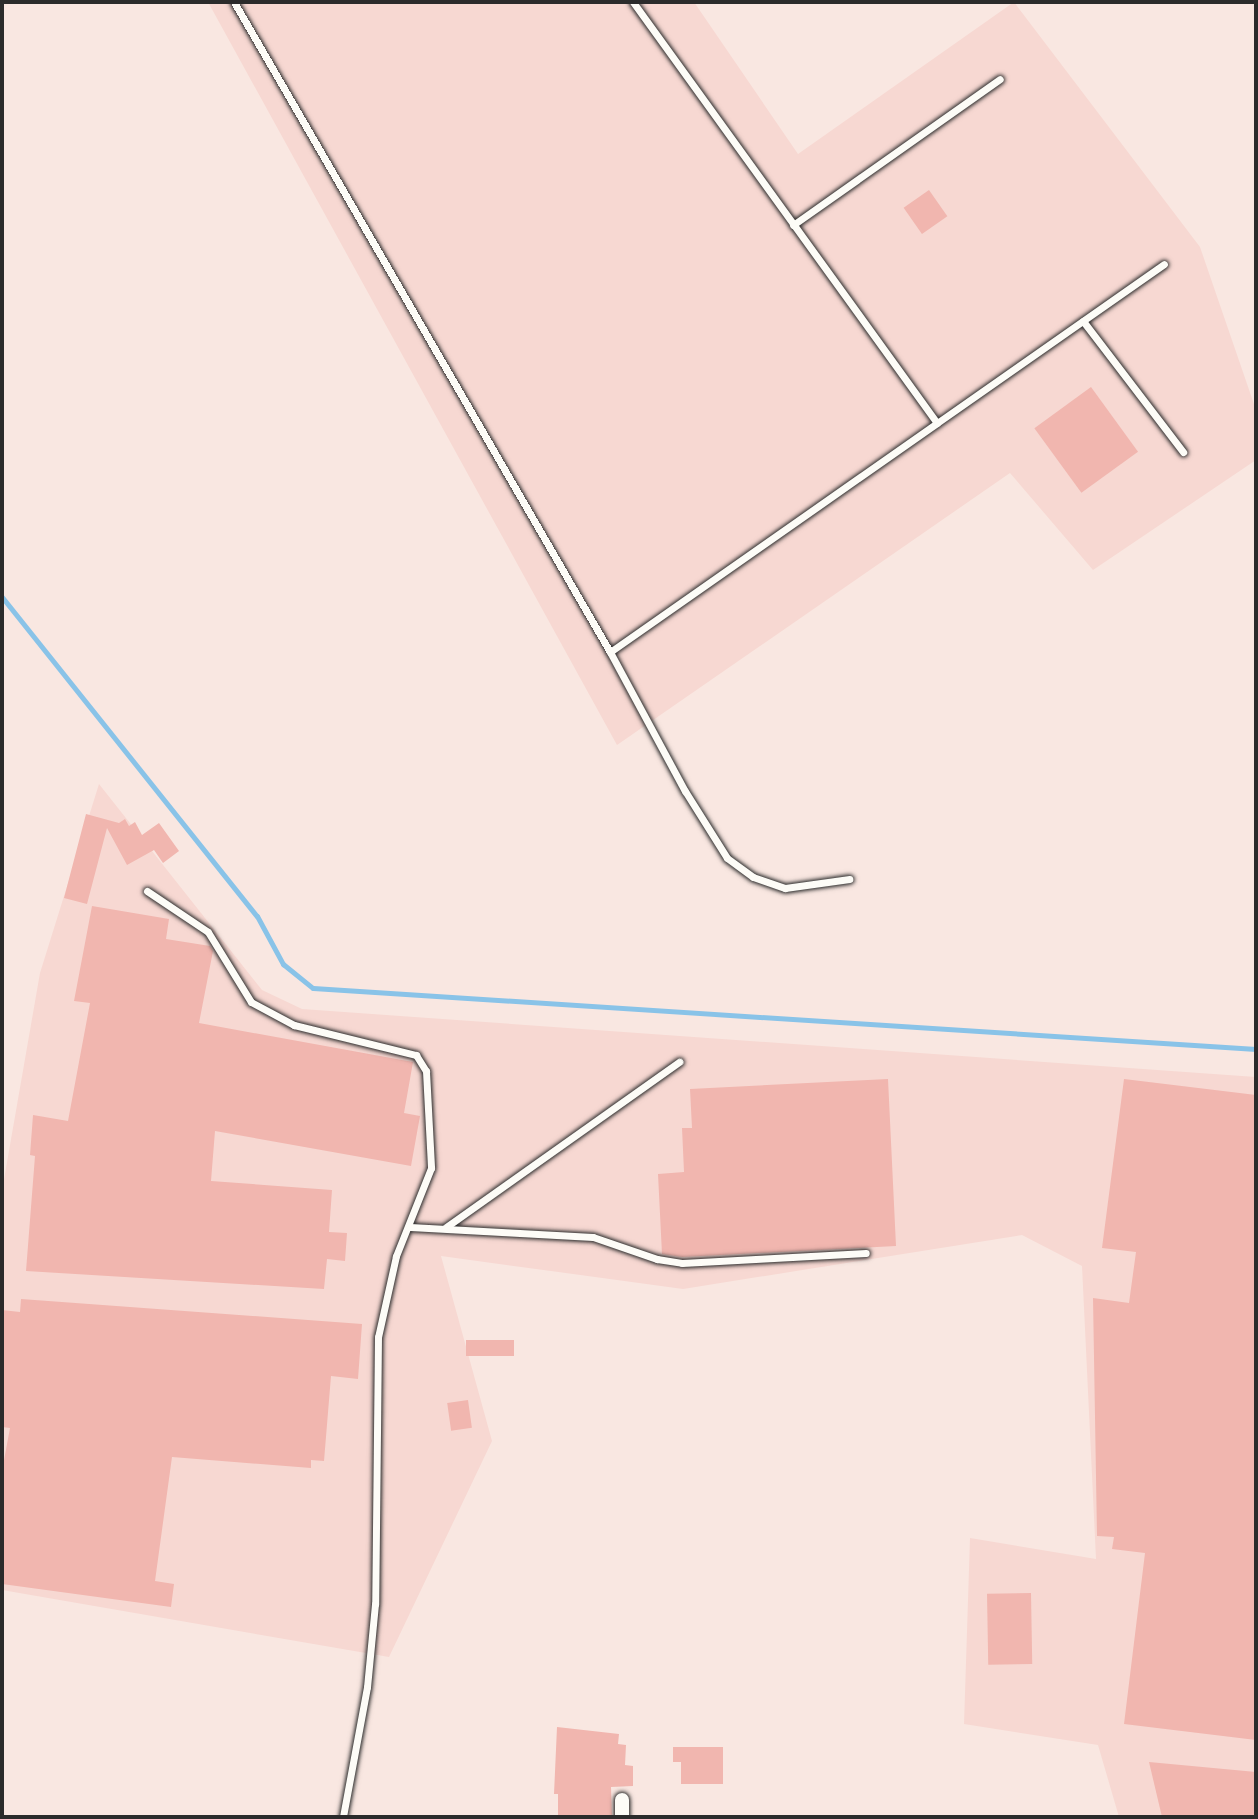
<!DOCTYPE html>
<html>
<head>
<meta charset="utf-8">
<style>
  body { margin:0 }
  #map { position:relative; width:1258px; height:1819px; overflow:hidden; background:#f9e7e1; font-family:Pangolin,sans-serif }
  div>[style] { position:absolute }
  .built>* { inset:0; background:#f7d8d2 }
  .stream>* { height:5px; margin:-2.5px; padding:0 2.5px; transform-origin:2.5px; border-radius:2.5px; background:#89c3e8 }
  .building>* { inset:0; background:#f1b6af; transform-origin:0 0 }
  .roads { filter:drop-shadow(0 0 2px #2b2b2b) drop-shadow(0 0 2px #2b2b2b) }
  .service>* { height:7px; margin:-3.5px; padding:0 3.5px; transform-origin:3.5px; border-radius:3.5px; background:#fdfcf7 }
  .minor>* { height:14px; margin:-7px; padding:0 7px; transform-origin:7px; border-radius:7px; background:#fdfcf7 }
  span { translate:-50% -50%; white-space:nowrap; text-align:center; line-height:1.15; -webkit-text-stroke:6px #fdfcf7; paint-order:stroke }
  .frame { position:absolute; inset:0; border:4px solid #2b2b2b; pointer-events:none }
</style>
</head>
<body>
<div id="map">
  <div class="built">
    <div style="clip-path:polygon(208px 2px,694px 2px,798px 154px,1014px 2px,1200px 247px,1256px 410px,1256px 460px,1093px 570px,1010px 473px,617px 745px)"></div>
    <div style="clip-path:polygon(99px 784px,262px 990px,302px 1009px,1256px 1077px,1256px 1817px,1119px 1817px,1098px 1745px,964px 1724px,970px 1538px,1096px 1559px,1082px 1266px,1022px 1235px,683px 1289px,441px 1256px,492px 1441px,389px 1657px,2px 1590px,2px 1191px,40px 973px)"></div>
  </div>
  <div class="stream">
    <div style="left:2px;top:597px;width:408px;rotate:51.4deg"></div>
    <div style="left:257px;top:916px;width:55px;rotate:61.6deg"></div>
    <div style="left:283px;top:964px;width:38px;rotate:39deg"></div>
    <div style="left:313px;top:988px;width:945px;rotate:3.7deg"></div>
  </div>
  <div class="building">
    <div style="left:929px;top:190px;width:32px;height:31px;rotate:55deg"></div>
    <div style="left:1091px;top:387px;width:80px;height:70px;rotate:54deg"></div>
    <div style="clip-path:polygon(86px 814px,119px 823px,125px 819px,129px 826px,135px 822px,142px 835px,159px 823px,179px 851px,163px 863px,154px 850px,127px 865px,107px 828px,87px 904px,64px 898px)"></div>
    <div style="clip-path:polygon(92px 906px,169px 919px,166px 939px,210px 946px,213px 951px,199px 1023px,413px 1062px,404px 1113px,420px 1116px,411px 1166px,215px 1131px,211px 1181px,332px 1190px,329px 1232px,347px 1233px,345px 1261px,327px 1259px,324px 1289px,26px 1271px,35px 1156px,30px 1155px,33px 1115px,68px 1121px,90px 1003px,74px 1001px)"></div>
    <div style="clip-path:polygon(888px 1079px,896px 1246px,682px 1257px,662px 1254px,658px 1174px,684px 1172px,682px 1128px,692px 1128px,690px 1089px)"></div>
    <div style="clip-path:polygon(1124px 1079px,1256px 1095px,1256px 1740px,1124px 1724px,1145px 1553px,1112px 1549px,1114px 1537px,1097px 1536px,1093px 1298px,1129px 1303px,1136px 1252px,1102px 1248px)"></div>
    <div style="clip-path:polygon(21px 1299px,362px 1324px,358px 1379px,331px 1376px,324px 1461px,311px 1460px,311px 1468px,172px 1457px,155px 1581px,174px 1584px,171px 1607px,2px 1584px,2px 1471px,10px 1428px,2px 1427px,2px 1310px,20px 1312px)"></div>
    <div style="left:514px;top:1340px;width:16px;height:48px;rotate:90deg"></div>
    <div style="left:468px;top:1400px;width:28px;height:21px;rotate:82deg"></div>
    <div style="left:1031px;top:1593px;width:71px;height:44px;rotate:89deg"></div>
    <div style="clip-path:polygon(557px 1727px,619px 1734px,618px 1744px,626px 1745px,625px 1765px,633px 1766px,633px 1786px,611px 1787px,612px 1817px,558px 1817px,558px 1794px,554px 1794px)"></div>
    <div style="clip-path:polygon(673px 1747px,723px 1747px,723px 1784px,681px 1784px,681px 1762px,673px 1762px)"></div>
    <div style="clip-path:polygon(1149px 1762px,1256px 1772px,1256px 1817px,1162px 1817px)"></div>
  </div>
  <div class="roads">
    <div class="service">
      <div style="left:234px;top:2px;width:751px;rotate:59.95deg"></div>
      <div style="left:610px;top:652px;width:399px;rotate:-35deg"></div>
      <div style="left:633px;top:2px;width:519px;rotate:54.17deg"></div>
      <div style="left:937px;top:423px;width:277px;rotate:-35deg"></div>
      <div style="left:793px;top:225px;width:253px;rotate:-35.2deg"></div>
      <div style="left:1083px;top:321px;width:165px;rotate:52.6deg"></div>
      <div style="left:610px;top:652px;width:158px;rotate:61.7deg"></div>
      <div style="left:685px;top:791px;width:79px;rotate:57.9deg"></div>
      <div style="left:727px;top:858px;width:32px;rotate:36deg"></div>
      <div style="left:753px;top:877px;width:34px;rotate:19deg"></div>
      <div style="left:785px;top:888px;width:65px;rotate:-8deg"></div>
      <div style="left:147px;top:891px;width:73px;rotate:33.9deg"></div>
      <div style="left:208px;top:932px;width:82px;rotate:58.4deg"></div>
      <div style="left:251px;top:1002px;width:49px;rotate:28.1deg"></div>
      <div style="left:294px;top:1025px;width:126px;rotate:13.8deg"></div>
      <div style="left:416px;top:1055px;width:19px;rotate:58deg"></div>
      <div style="left:426px;top:1071px;width:97px;rotate:87deg"></div>
      <div style="left:431px;top:1168px;width:95px;rotate:111.7deg"></div>
      <div style="left:396px;top:1256px;width:83px;rotate:102.5deg"></div>
      <div style="left:378px;top:1337px;width:267px;rotate:90.6deg"></div>
      <div style="left:375px;top:1604px;width:83px;rotate:95.5deg"></div>
      <div style="left:367px;top:1687px;width:132px;rotate:100.5deg"></div>
      <div style="left:410px;top:1227px;width:183px;rotate:3.1deg"></div>
      <div style="left:593px;top:1237px;width:68px;rotate:19deg"></div>
      <div style="left:657px;top:1259px;width:25px;rotate:9deg"></div>
      <div style="left:682px;top:1263px;width:184px;rotate:-3.1deg"></div>
      <div style="left:446px;top:1227px;width:286px;rotate:-35.3deg"></div>
    </div>
    <div class="minor">
      <div style="left:622px;top:1817px;width:17px;rotate:-90deg"></div>
    </div>
  </div>
  <div class="frame"></div>
</div>
</body>
</html>
